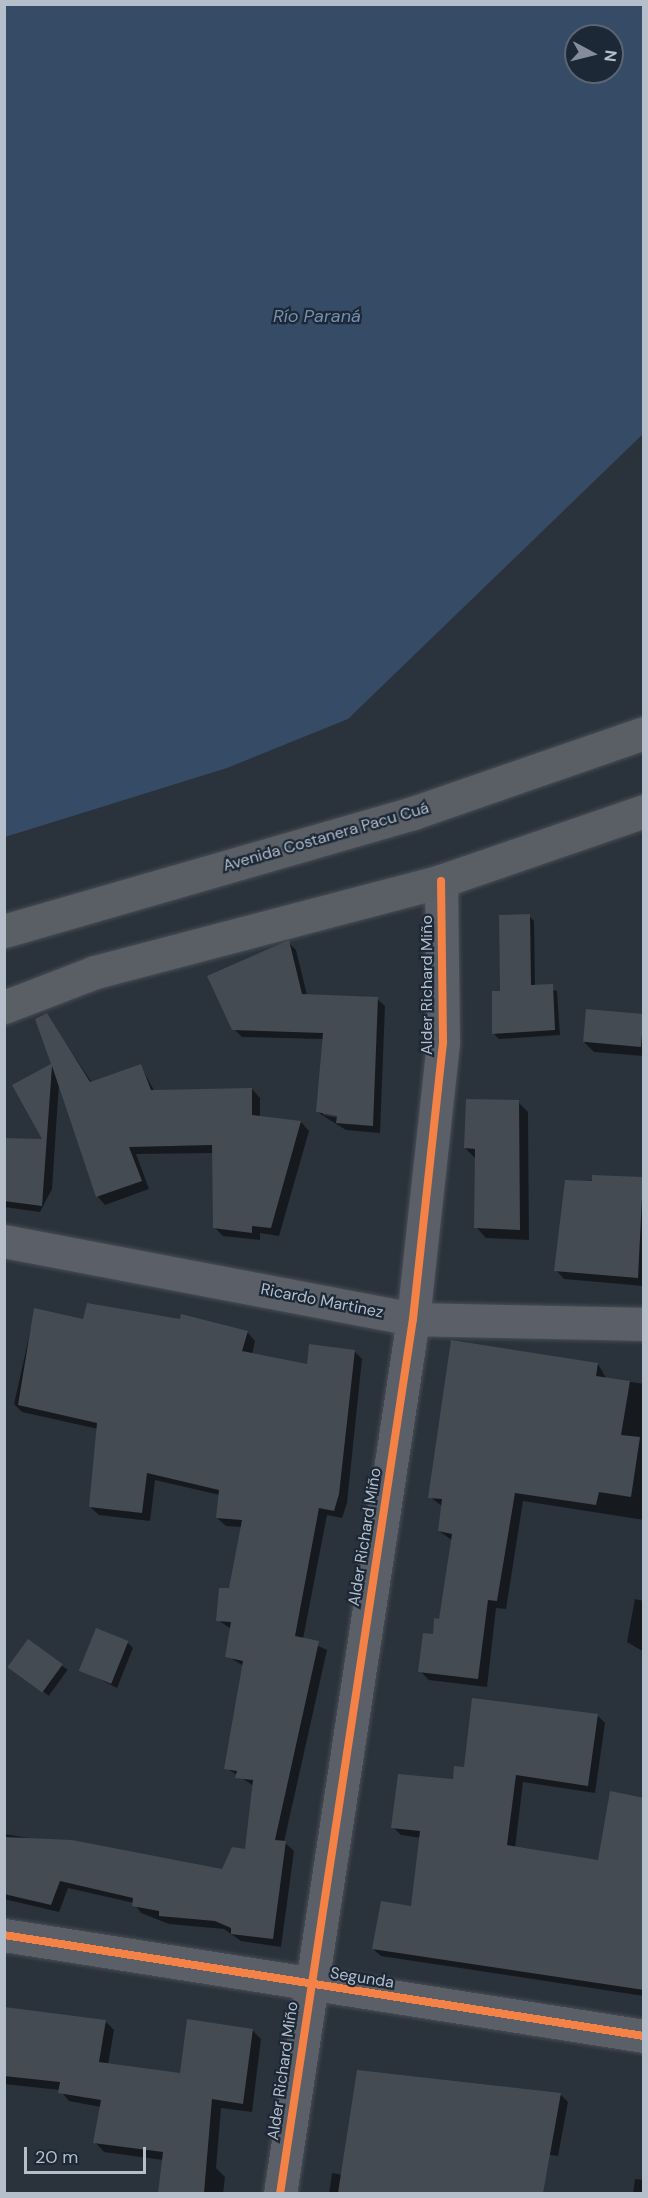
<!DOCTYPE html>
<html>
<head>
<meta charset="utf-8">
<style>
  body { margin:0 }
  #map { position:relative; width:648px; height:2198px; overflow:hidden; background:#2a323b; font-family:"DM Sans",sans-serif }
  div>[style] { position:absolute }
  .water>* { inset:0; background:#364b65 }
  .shadow>* { inset:0; background:#0007; transform-origin:0 0 }
  .building>* { inset:0; background:#444b53; transform-origin:0 0 }
  .roads { filter:drop-shadow(0 0 2px #494e55) drop-shadow(0 0 2px #494e55) }
  .minor>* { height:33px; margin:-16.5px; padding:0 16.5px; transform-origin:16.5px; border-radius:16.5px; background:#5b6068 }
  .secondary>* { height:33px; margin:-16.5px; padding:0 16.5px; transform-origin:16.5px; border-radius:16.5px; background:#5a5f66 }
  .cycleway>* { height:8px; margin:-4px; padding:0 4px; transform-origin:4px; border-radius:4px; background:#f48246 }
  span { translate:-50% -50%; white-space:nowrap; text-align:center; line-height:1.15; -webkit-text-stroke:4.5px #1d2836; paint-order:stroke }
  .street-label { font-size:16px; color:#b5becb }
  .water-label { font-size:18px; color:#7390b0; font-style:italic }
  .frame { position:absolute; inset:0; border:6px solid #b5becb; pointer-events:none }
  .north { position:absolute; left:564px; top:24px; width:60px; height:60px; box-sizing:border-box; background:#1d2836; border:2px solid #5a6472; border-radius:50%; rotate:97deg; font-size:16px; font-weight:700; line-height:24px; text-align:center; color:#b5becb }
  .north::after { content:''; display:block; margin:auto; width:21px; height:27px; background:#848d99; clip-path:polygon(50% 0,100% 100%,50% 72%,0 100%) }
  .scale { position:absolute; left:24px; top:2147px; width:122px; height:27px; box-sizing:border-box; border:3px solid #b5becb; border-top:0; padding-left:8px; font-size:18px; line-height:21px; white-space:nowrap; color:#b5becb; -webkit-text-stroke:4px #1d2836; paint-order:stroke }
</style>
</head>
<body>
<div id="map">
  <div class="water">
    <div style="clip-path:polygon(evenodd,5px 4px,643px 5px,644px 433px,348px 719px,227px 768px,5px 837px,5px 4px,576px 36px,612px 36px,612px 72px,576px 72px,576px 36px)"></div>
  </div>
  <div class="shadow">
    <div style="clip-path:polygon(529px 916px,534px 921px,535px 986px,557px 991px,560px 1035px,499px 1039px,494px 1034px,502px 992px)"></div>
    <div style="clip-path:polygon(evenodd,288px 942px,296px 950px,307px 995px,377px 999px,385px 1006px,380px 1133px,346px 1130px,317px 1112px,323px 1039px,242px 1037px,234px 1029px,288px 942px,323px 1112px,345px 1116px,344px 1119px,323px 1115px,323px 1112px)"></div>
    <div style="clip-path:polygon(47px 1015px,92px 1083px,140px 1065px,155px 1092px,252px 1089px,260px 1098px,260px 1117px,301px 1122px,309px 1131px,279px 1236px,260px 1233px,260px 1240px,223px 1236px,214px 1227px,214px 1153px,136px 1154px,149px 1189px,105px 1205px,97px 1196px,59px 1083px,52px 1189px,40px 1212px,4px 1207px,4px 1140px,44px 1141px,14px 1086px,53px 1065px)"></div>
    <div style="clip-path:polygon(644px 1015px,644px 1056px,594px 1052px,584px 1042px)"></div>
    <div style="clip-path:polygon(518px 1102px,528px 1112px,529px 1240px,486px 1238px,476px 1227px,475px 1158px,465px 1148px)"></div>
    <div style="clip-path:polygon(642px 1178px,644px 1286px,564px 1279px,556px 1270px,566px 1182px)"></div>
    <div style="clip-path:polygon(35px 1310px,84px 1320px,247px 1332px,255px 1341px,252px 1355px,308px 1366px,354px 1351px,362px 1359px,347px 1503px,342px 1518px,327px 1515px,303px 1639px,327px 1650px,284px 1842px,294px 1851px,281px 1947px,241px 1941px,224px 1929px,169px 1924px,141px 1913px,134px 1903px,68px 1888px,59px 1912px,4px 1899px,4px 1834px,222px 1870px,246px 1850px,254px 1786px,226px 1768px,244px 1666px,227px 1656px,231px 1629px,218px 1620px,230px 1590px,243px 1527px,226px 1526px,217px 1518px,220px 1495px,155px 1480px,150px 1521px,99px 1515px,90px 1507px,98px 1429px,22px 1412px,14px 1404px)"></div>
    <div style="clip-path:polygon(598px 1364px,606px 1378px,644px 1384px,644px 1520px,523px 1501px,506px 1609px,496px 1608px,487px 1687px,429px 1680px,420px 1671px,441px 1620px,453px 1541px,439px 1531px,442px 1506px,430px 1497px)"></div>
    <div style="clip-path:polygon(635px 1599px,644px 1601px,644px 1652px,627px 1642px)"></div>
    <div style="left:28px;top:1641px;width:49px;height:32px;rotate:36deg"></div>
    <div style="clip-path:polygon(128px 1643px,133px 1648px,117px 1688px,81px 1670px)"></div>
    <div style="clip-path:polygon(597px 1715px,605px 1723px,595px 1793px,523px 1782px,515px 1848px,644px 1871px,644px 1996px,381px 1956px,373px 1949px,412px 1908px,421px 1838px,401px 1835px,393px 1827px,465px 1769px)"></div>
    <div style="clip-path:polygon(4px 2008px,105px 2021px,114px 2030px,108px 2065px,182px 2074px,252px 2030px,261px 2039px,252px 2112px,221px 2108px,216px 2168px,225px 2177px,223px 2194px,159px 2194px,163px 2160px,104px 2152px,95px 2142px,101px 2107px,69px 2101px,60px 2090px,4px 2084px)"></div>
    <div style="clip-path:polygon(560px 2094px,568px 2102px,558px 2156px,528px 2151px,516px 2194px,329px 2194px,332px 2173px,343px 2175px)"></div>
    <div style="clip-path:polygon(635px 2179px,644px 2180px,644px 2194px,633px 2194px)"></div>
  </div>
  <div class="building">
    <div style="clip-path:polygon(530px 914px,531px 985px,553px 984px,555px 1030px,492px 1034px,492px 991px,500px 991px,499px 915px)"></div>
    <div style="clip-path:polygon(289px 940px,302px 994px,378px 997px,373px 1126px,336px 1123px,337px 1116px,316px 1112px,323px 1033px,232px 1030px,207px 976px)"></div>
    <div style="left:586px;top:1009px;width:58px;height:33px;rotate:5deg"></div>
    <div style="clip-path:polygon(47px 1013px,90px 1082px,141px 1064px,151px 1090px,252px 1088px,252px 1115px,301px 1121px,271px 1228px,252px 1226px,252px 1233px,213px 1228px,212px 1145px,129px 1147px,142px 1181px,96px 1197px,52px 1066px,42px 1206px,4px 1201px,4px 1138px,42px 1139px,12px 1085px,51px 1064px,35px 1019px)"></div>
    <div style="clip-path:polygon(466px 1099px,519px 1100px,520px 1230px,474px 1228px,475px 1149px,464px 1148px)"></div>
    <div style="clip-path:polygon(592px 1175px,643px 1177px,638px 1278px,554px 1271px,565px 1180px,592px 1181px)"></div>
    <div style="clip-path:polygon(87px 1303px,180px 1319px,181px 1314px,248px 1331px,242px 1351px,307px 1364px,309px 1344px,355px 1350px,339px 1494px,334px 1511px,319px 1508px,295px 1636px,319px 1641px,275px 1840px,286px 1841px,273px 1939px,231px 1934px,231px 1928px,215px 1921px,159px 1916px,159px 1911px,132px 1906px,133px 1898px,60px 1881px,51px 1905px,4px 1894px,4px 1837px,72px 1840px,222px 1869px,232px 1847px,245px 1849px,253px 1780px,235px 1778px,237px 1771px,224px 1769px,243px 1661px,225px 1657px,231px 1622px,216px 1621px,219px 1588px,229px 1588px,242px 1520px,216px 1518px,219px 1490px,147px 1473px,142px 1513px,89px 1507px,97px 1423px,18px 1405px,34px 1308px,83px 1319px)"></div>
    <div style="clip-path:polygon(451px 1340px,598px 1363px,596px 1376px,630px 1381px,621px 1435px,640px 1437px,631px 1497px,599px 1492px,596px 1505px,515px 1493px,497px 1601px,488px 1600px,478px 1679px,418px 1672px,423px 1633px,433px 1634px,434px 1618px,439px 1619px,452px 1534px,438px 1531px,442px 1499px,428px 1498px)"></div>
    <div style="left:96px;top:1628px;width:35px;height:46px;rotate:22deg"></div>
    <div style="left:28px;top:1639px;width:43px;height:35px;rotate:36deg"></div>
    <div style="clip-path:polygon(472px 1698px,598px 1714px,588px 1786px,516px 1775px,507px 1845px,598px 1860px,610px 1791px,644px 1798px,644px 1990px,372px 1949px,381px 1901px,411px 1906px,420px 1831px,391px 1828px,398px 1774px,453px 1779px,454px 1766px,464px 1767px)"></div>
    <div style="clip-path:polygon(4px 2007px,106px 2020px,99px 2062px,180px 2073px,187px 2019px,253px 2029px,243px 2104px,212px 2099px,204px 2193px,158px 2193px,163px 2152px,93px 2143px,101px 2100px,58px 2093px,60px 2082px,4px 2076px)"></div>
    <div style="clip-path:polygon(357px 2070px,561px 2093px,543px 2193px,338px 2193px)"></div>
  </div>
  <div class="roads">
    <div class="minor">
      <div style="left:4px;top:1241px;width:416px;rotate:10.8deg"></div>
      <div style="left:413px;top:1319px;width:231px;rotate:1.2deg"></div>
      <div style="left:4px;top:1935px;width:648px;rotate:8.97deg"></div>
      <div style="left:280px;top:2194px;width:885px;rotate:-81.36deg"></div>
      <div style="left:413px;top:1319px;width:279px;rotate:-83.8deg"></div>
      <div style="left:443px;top:1042px;width:161px;rotate:-90.7deg"></div>
    </div>
    <div class="secondary">
      <div style="left:4px;top:931px;width:426px;rotate:-16.1deg"></div>
      <div style="left:413px;top:813px;width:244px;rotate:-19.1deg"></div>
      <div style="left:4px;top:1007px;width:97px;rotate:-21deg"></div>
      <div style="left:95px;top:972px;width:358px;rotate:-14.7deg"></div>
      <div style="left:441px;top:881px;width:215px;rotate:-19deg"></div>
    </div>
  </div>
  <div class="cycleway">
    <div style="left:4px;top:1935px;width:648px;rotate:8.97deg"></div>
    <div style="left:280px;top:2194px;width:885px;rotate:-81.36deg"></div>
    <div style="left:413px;top:1319px;width:279px;rotate:-83.8deg"></div>
    <div style="left:443px;top:1042px;width:161px;rotate:-90.7deg"></div>
  </div>
  <div class="street-label">
    <span style="left:326px;top:837px;rotate:-16deg">Avenida Costanera Pacu Cuá</span>
    <span style="left:427px;top:985px;rotate:-90deg">Alder Richard Miño</span>
    <span style="left:322px;top:1301px;rotate:11deg">Ricardo Martinez</span>
    <span style="left:365px;top:1537px;rotate:-81deg">Alder Richard Miño</span>
    <span style="left:362px;top:1978px;rotate:9deg">Segunda</span>
    <span style="left:283px;top:2071px;rotate:-82deg">Alder Richard Miño</span>
  </div>
  <div class="water-label">
    <span style="left:317px;top:316px">Río Paraná</span>
  </div>
  <div class="frame"></div>
  <div class="north">N</div>
  <div class="scale">20 m</div>
</div>
</body>
</html>
